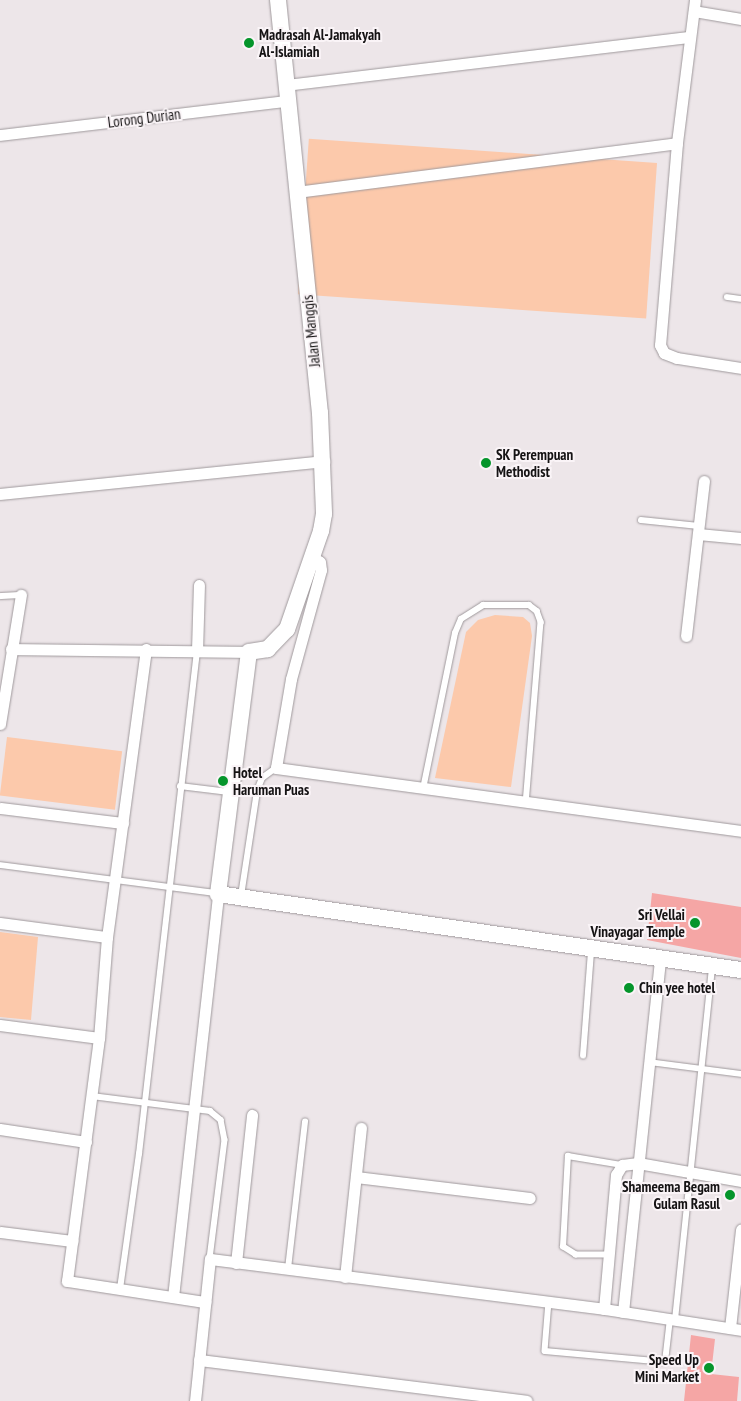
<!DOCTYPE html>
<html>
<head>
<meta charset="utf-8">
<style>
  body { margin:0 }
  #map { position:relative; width:741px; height:1401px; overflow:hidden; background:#ede6e9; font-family:"PT Sans Narrow",sans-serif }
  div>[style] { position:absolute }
  .green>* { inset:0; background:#fcc9ab; transform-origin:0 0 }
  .building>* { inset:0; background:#f5a6a5 }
  .roads { filter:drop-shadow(0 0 1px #9f999c) drop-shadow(0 0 1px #9f999c) }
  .lane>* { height:5.5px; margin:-2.75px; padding:0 2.75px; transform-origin:2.75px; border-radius:2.75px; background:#fff }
  .street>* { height:11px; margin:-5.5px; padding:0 5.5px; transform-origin:5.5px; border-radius:5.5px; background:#fff }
  .secondary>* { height:16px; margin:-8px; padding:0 8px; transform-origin:8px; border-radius:8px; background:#fff }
  .dots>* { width:14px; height:14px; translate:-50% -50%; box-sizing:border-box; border:2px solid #faf4f7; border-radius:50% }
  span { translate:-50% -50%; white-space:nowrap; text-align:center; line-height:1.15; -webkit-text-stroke:4px #faf4f7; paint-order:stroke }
  .poi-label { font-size:15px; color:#151314; font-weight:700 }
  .left { translate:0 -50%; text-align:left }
  .right { translate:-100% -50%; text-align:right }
  .street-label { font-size:15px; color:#151314 }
</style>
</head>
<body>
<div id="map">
  <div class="green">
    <div style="left:657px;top:163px;width:156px;height:349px;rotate:94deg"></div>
    <div style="clip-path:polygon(495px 615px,523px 617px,530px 623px,532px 636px,511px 787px,435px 778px,466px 632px,478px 620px)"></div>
    <div style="left:7px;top:737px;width:116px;height:59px;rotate:7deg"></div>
    <div style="clip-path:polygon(0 932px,38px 937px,31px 1020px,0 1017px)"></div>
  </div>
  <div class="building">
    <div style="clip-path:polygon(652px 893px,741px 907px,741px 958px,647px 940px)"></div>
    <div style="clip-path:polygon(691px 1335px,715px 1339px,711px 1374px,739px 1377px,737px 1401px,684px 1401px)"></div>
  </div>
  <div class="roads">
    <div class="lane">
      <div style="left:727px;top:297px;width:14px;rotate:8deg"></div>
      <div style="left:641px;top:520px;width:58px;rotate:5.9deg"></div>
      <div style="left:0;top:596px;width:21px;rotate:-3deg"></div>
      <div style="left:180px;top:786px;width:49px;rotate:7deg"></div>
      <div style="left:423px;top:789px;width:159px;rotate:-78.4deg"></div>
      <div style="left:455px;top:633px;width:15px;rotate:-67deg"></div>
      <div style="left:461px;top:619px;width:26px;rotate:-32deg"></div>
      <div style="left:483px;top:605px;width:46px"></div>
      <div style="left:529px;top:605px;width:10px;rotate:37deg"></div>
      <div style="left:537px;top:611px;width:12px;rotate:70deg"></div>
      <div style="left:541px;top:622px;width:182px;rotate:94.7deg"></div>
      <div style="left:0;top:865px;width:218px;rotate:7.4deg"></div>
      <div style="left:241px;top:896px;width:106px;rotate:-81.3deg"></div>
      <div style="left:257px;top:791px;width:14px;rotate:-69deg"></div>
      <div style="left:262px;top:778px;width:17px;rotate:-36deg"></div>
      <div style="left:583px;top:1056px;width:105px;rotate:-85.6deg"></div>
      <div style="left:649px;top:1062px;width:93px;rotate:7.4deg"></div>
      <div style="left:92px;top:1096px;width:119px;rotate:7.2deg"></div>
      <div style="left:210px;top:1111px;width:14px;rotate:39deg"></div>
      <div style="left:221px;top:1120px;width:20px;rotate:79deg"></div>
      <div style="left:225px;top:1140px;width:120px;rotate:97.2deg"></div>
      <div style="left:609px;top:1255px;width:33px;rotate:180deg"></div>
      <div style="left:576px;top:1255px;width:15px;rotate:-148deg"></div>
      <div style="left:563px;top:1247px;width:91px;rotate:-86.9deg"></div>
      <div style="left:568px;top:1156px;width:55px;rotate:9.5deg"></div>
      <div style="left:288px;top:1269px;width:148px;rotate:-83.4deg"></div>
      <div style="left:120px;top:1289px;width:136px;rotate:-82deg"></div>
      <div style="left:139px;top:1154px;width:506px;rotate:-83.42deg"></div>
      <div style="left:549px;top:1302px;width:49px;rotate:94.7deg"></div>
      <div style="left:545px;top:1351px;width:121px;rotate:5.2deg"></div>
      <div style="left:665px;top:1362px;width:43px;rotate:-83.4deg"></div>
      <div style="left:675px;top:1320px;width:354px;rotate:-84deg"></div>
    </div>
    <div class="street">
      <div style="left:695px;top:0;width:144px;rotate:97.2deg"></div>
      <div style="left:677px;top:143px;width:203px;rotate:94.8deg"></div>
      <div style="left:660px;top:345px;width:9px;rotate:63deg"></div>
      <div style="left:664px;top:353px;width:14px;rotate:21deg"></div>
      <div style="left:677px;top:358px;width:65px;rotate:8.9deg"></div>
      <div style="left:694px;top:11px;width:48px;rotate:9.7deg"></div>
      <div style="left:286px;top:85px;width:406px;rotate:-6.8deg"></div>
      <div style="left:0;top:135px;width:289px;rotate:-6.8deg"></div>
      <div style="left:296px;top:192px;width:384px;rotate:-7.3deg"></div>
      <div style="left:0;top:494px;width:326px;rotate:-5.8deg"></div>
      <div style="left:698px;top:534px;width:43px;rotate:5.3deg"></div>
      <div style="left:312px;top:557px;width:9px;rotate:32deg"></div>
      <div style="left:320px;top:562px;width:8px;rotate:83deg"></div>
      <div style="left:321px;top:570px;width:113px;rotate:105.4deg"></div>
      <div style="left:291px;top:679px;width:90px;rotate:99.6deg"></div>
      <div style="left:276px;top:768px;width:469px;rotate:7.7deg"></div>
      <div style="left:686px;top:636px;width:156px;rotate:-83.4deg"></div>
      <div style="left:11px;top:649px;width:238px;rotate:0.7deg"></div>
      <div style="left:146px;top:649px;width:291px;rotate:97.7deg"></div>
      <div style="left:107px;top:937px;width:101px;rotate:94.5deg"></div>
      <div style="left:99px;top:1038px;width:245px;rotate:97.5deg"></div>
      <div style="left:67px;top:1281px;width:140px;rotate:8.7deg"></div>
      <div style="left:197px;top:651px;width:66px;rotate:-88.3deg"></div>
      <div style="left:0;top:724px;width:131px;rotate:-80.8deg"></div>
      <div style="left:0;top:808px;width:124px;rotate:7deg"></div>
      <div style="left:0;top:923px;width:108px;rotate:7.5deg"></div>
      <div style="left:0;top:1025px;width:100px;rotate:7.5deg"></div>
      <div style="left:0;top:1129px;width:87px;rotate:8.6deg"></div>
      <div style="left:356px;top:1177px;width:175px;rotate:6.9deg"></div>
      <div style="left:0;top:1232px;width:73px;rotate:7.1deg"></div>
      <div style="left:236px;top:1263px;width:149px;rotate:-83.8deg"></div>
      <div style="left:345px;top:1277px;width:150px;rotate:-83.9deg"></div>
      <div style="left:173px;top:1297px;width:406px;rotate:-83.6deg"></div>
      <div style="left:604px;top:1309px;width:135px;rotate:-84.9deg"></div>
      <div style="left:616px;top:1175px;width:12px;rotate:-59deg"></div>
      <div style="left:622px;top:1165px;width:16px;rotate:-7deg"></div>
      <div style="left:638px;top:1163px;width:105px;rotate:9.9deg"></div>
      <div style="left:623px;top:1312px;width:355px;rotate:-84deg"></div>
      <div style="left:730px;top:1328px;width:99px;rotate:-83.6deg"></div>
      <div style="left:199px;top:1360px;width:330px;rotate:7.1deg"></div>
      <div style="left:195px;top:1401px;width:143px;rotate:-84deg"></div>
      <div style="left:210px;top:1259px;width:397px;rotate:7.2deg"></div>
      <div style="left:604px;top:1309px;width:139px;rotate:8.7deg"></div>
    </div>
    <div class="secondary">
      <div style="left:278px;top:0;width:415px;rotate:84.2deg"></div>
      <div style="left:320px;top:413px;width:101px;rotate:87.7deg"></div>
      <div style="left:324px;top:514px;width:17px;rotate:100deg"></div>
      <div style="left:321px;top:531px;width:104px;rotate:109.1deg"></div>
      <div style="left:287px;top:629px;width:28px;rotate:134deg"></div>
      <div style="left:268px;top:649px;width:19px;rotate:171deg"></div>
      <div style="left:249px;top:652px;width:244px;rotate:97.3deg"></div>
      <div style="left:218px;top:894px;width:528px;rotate:8.27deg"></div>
    </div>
  </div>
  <div class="dots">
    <div style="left:249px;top:43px;background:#05952b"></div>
    <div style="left:486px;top:463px;background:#05952b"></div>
    <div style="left:223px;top:781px;background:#05952b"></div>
    <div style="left:695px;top:923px;background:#05952b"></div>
    <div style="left:629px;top:988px;background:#05952b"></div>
    <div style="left:730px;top:1195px;background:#05952b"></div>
    <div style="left:709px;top:1368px;background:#05952b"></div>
  </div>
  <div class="poi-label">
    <span class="left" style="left:259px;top:43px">Madrasah Al-Jamakyah<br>Al-Islamiah</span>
    <span class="left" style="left:496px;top:463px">SK Perempuan<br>Methodist</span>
    <span class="left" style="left:233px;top:781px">Hotel<br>Haruman Puas</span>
    <span class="right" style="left:685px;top:923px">Sri Vellai<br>Vinayagar Temple</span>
    <span class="left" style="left:639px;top:988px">Chin yee hotel</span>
    <span class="right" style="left:720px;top:1195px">Shameema Begam<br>Gulam Rasul</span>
    <span class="right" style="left:699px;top:1368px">Speed Up<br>Mini Market</span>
  </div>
  <div class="street-label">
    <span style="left:144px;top:118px;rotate:-7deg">Lorong Durian</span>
    <span style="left:311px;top:331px;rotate:-96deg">Jalan Manggis</span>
  </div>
</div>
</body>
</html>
